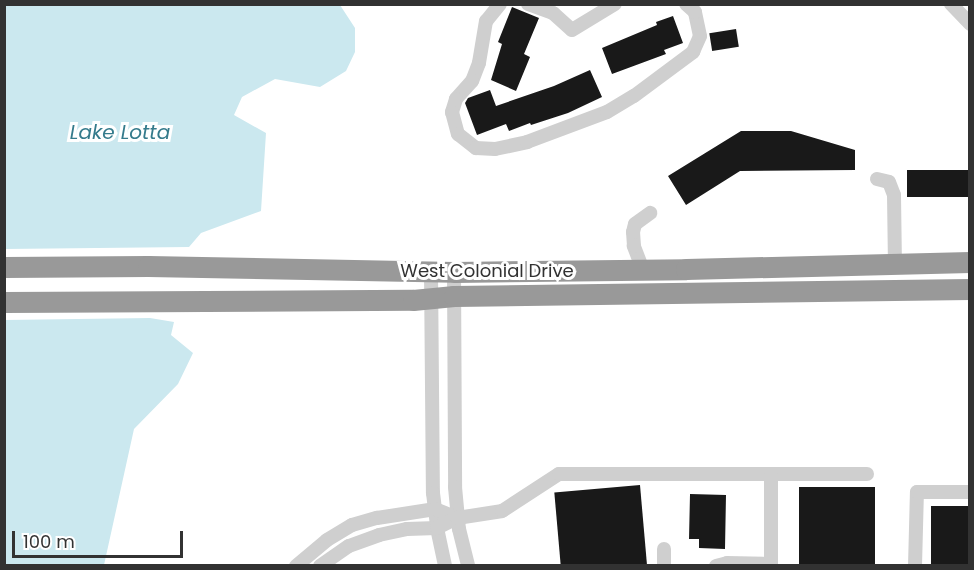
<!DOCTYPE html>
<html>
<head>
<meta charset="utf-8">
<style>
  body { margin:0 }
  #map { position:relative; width:974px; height:570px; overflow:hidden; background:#fff; font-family:Poppins,sans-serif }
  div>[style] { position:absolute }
  .water>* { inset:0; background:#cbe8ef }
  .building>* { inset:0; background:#191919; transform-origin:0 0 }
  .minor>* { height:14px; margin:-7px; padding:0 7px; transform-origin:7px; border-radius:7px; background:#cfcfcf }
  .highway>* { height:21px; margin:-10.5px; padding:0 10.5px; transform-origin:10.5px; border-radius:10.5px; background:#999 }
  span { translate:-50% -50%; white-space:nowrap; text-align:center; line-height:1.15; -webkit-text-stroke:6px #fff; paint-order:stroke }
  .street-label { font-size:18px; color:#323232 }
  .water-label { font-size:20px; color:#357b8c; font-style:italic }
  .frame { position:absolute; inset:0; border:6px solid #323232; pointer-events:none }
  .scale { position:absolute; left:12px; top:531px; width:171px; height:27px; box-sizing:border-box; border:3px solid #323232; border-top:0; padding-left:8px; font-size:18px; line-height:21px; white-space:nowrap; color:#323232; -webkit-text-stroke:4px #fff; paint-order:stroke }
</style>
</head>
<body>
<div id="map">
  <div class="water">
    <div style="clip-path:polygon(4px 5px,340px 5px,355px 28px,355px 52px,346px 71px,320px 87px,275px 79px,242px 97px,234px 115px,266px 133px,261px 211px,201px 233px,189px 247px,5px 249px)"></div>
    <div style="clip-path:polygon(150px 318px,174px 322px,171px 335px,193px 353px,178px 384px,134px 429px,104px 565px,5px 565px,5px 320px)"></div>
  </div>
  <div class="building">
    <div style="clip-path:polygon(512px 7px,539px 18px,524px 54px,530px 57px,516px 91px,491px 80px,502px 44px,498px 42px)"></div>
    <div style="clip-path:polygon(673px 16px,683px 43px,664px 50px,666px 54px,612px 74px,602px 48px,657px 25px,656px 22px)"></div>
    <div style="left:736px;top:29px;width:18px;height:27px;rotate:81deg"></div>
    <div style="clip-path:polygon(590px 70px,602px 97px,568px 113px,531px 125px,530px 123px,509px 131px,506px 124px,477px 135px,465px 103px,468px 98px,490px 90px,496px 106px,554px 86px)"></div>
    <div style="clip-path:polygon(741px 131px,791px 131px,855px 150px,855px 170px,740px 171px,686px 205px,668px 176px)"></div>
    <div style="left:907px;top:170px;width:62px;height:27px"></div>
    <div style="left:640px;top:485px;width:81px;height:86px;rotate:85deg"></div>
    <div style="left:799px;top:487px;width:76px;height:79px"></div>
    <div style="clip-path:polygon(690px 494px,726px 495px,725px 549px,699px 548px,699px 539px,689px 539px)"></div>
    <div style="left:969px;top:506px;width:60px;height:38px;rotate:90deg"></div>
  </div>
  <div class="minor">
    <div style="left:500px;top:4px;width:22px;rotate:129deg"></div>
    <div style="left:486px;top:21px;width:43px;rotate:99.5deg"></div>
    <div style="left:479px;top:63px;width:19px;rotate:111deg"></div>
    <div style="left:472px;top:81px;width:24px;rotate:132deg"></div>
    <div style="left:456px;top:99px;width:14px;rotate:107deg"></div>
    <div style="left:452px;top:112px;width:23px;rotate:75deg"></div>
    <div style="left:458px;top:134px;width:23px;rotate:38deg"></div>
    <div style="left:476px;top:148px;width:19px;rotate:3deg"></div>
    <div style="left:495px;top:149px;width:33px;rotate:-12deg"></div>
    <div style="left:527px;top:142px;width:85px;rotate:-20.6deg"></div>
    <div style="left:607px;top:112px;width:31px;rotate:-31deg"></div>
    <div style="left:634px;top:96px;width:74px;rotate:-36.7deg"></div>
    <div style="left:693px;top:52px;width:17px;rotate:-66deg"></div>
    <div style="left:700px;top:36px;width:25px;rotate:-102deg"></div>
    <div style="left:695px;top:12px;width:12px;rotate:-138deg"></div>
    <div style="left:528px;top:4px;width:27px;rotate:20deg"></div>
    <div style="left:553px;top:13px;width:25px;rotate:42deg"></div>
    <div style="left:572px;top:30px;width:50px;rotate:-31.2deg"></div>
    <div style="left:951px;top:4px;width:28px;rotate:46deg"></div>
    <div style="left:877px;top:179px;width:12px;rotate:14deg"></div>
    <div style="left:889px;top:182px;width:14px;rotate:69deg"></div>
    <div style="left:894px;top:195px;width:68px;rotate:89.2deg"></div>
    <div style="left:643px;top:270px;width:26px;rotate:-111deg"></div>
    <div style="left:634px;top:246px;width:14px;rotate:-94deg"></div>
    <div style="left:633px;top:232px;width:8px;rotate:-76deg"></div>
    <div style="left:635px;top:224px;width:19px;rotate:-36deg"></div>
    <div style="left:431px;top:272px;width:221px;rotate:89.5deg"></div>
    <div style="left:433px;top:493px;width:35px;rotate:83deg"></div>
    <div style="left:437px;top:528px;width:39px;rotate:78deg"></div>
    <div style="left:454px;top:272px;width:215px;rotate:89.7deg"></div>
    <div style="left:455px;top:487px;width:42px;rotate:84.6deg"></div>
    <div style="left:459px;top:529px;width:38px;rotate:76deg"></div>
    <div style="left:664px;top:549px;width:17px;rotate:90deg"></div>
    <div style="left:296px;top:566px;width:40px;rotate:-40deg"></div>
    <div style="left:327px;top:540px;width:29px;rotate:-31deg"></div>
    <div style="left:352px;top:525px;width:26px;rotate:-16deg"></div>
    <div style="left:377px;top:518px;width:59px;rotate:-8.8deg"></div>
    <div style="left:435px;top:509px;width:24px;rotate:22deg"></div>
    <div style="left:320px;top:566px;width:35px;rotate:-35deg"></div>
    <div style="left:349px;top:546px;width:32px;rotate:-20deg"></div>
    <div style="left:379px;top:535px;width:29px;rotate:-12deg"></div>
    <div style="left:407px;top:529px;width:30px;rotate:-2deg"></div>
    <div style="left:437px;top:528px;width:22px;rotate:-27deg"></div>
    <div style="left:457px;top:518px;width:46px;rotate:-8.8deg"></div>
    <div style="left:502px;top:511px;width:68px;rotate:-33deg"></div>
    <div style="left:559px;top:474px;width:308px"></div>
    <div style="left:716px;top:566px;width:11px;rotate:-15deg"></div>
    <div style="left:727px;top:563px;width:44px;rotate:1.3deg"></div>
    <div style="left:771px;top:566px;width:92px;rotate:-90deg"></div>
    <div style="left:915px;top:566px;width:74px;rotate:-88.5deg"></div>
    <div style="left:917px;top:492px;width:53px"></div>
  </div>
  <div class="highway">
    <div style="left:4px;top:267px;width:144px;rotate:-0.4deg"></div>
    <div style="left:148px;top:266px;width:306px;rotate:1.1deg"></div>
    <div style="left:454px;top:272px;width:232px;rotate:-0.7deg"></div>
    <div style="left:686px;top:269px;width:284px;rotate:-1.4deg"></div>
    <div style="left:4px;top:302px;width:409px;rotate:-0.3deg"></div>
    <div style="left:413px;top:300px;width:41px;rotate:-5.6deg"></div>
    <div style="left:454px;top:296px;width:516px;rotate:-0.78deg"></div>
  </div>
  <div class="street-label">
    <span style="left:487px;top:271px">West Colonial Drive</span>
  </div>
  <div class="water-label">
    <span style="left:120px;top:132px">Lake Lotta</span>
  </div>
  <div class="frame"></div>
  <div class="scale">100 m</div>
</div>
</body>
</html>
